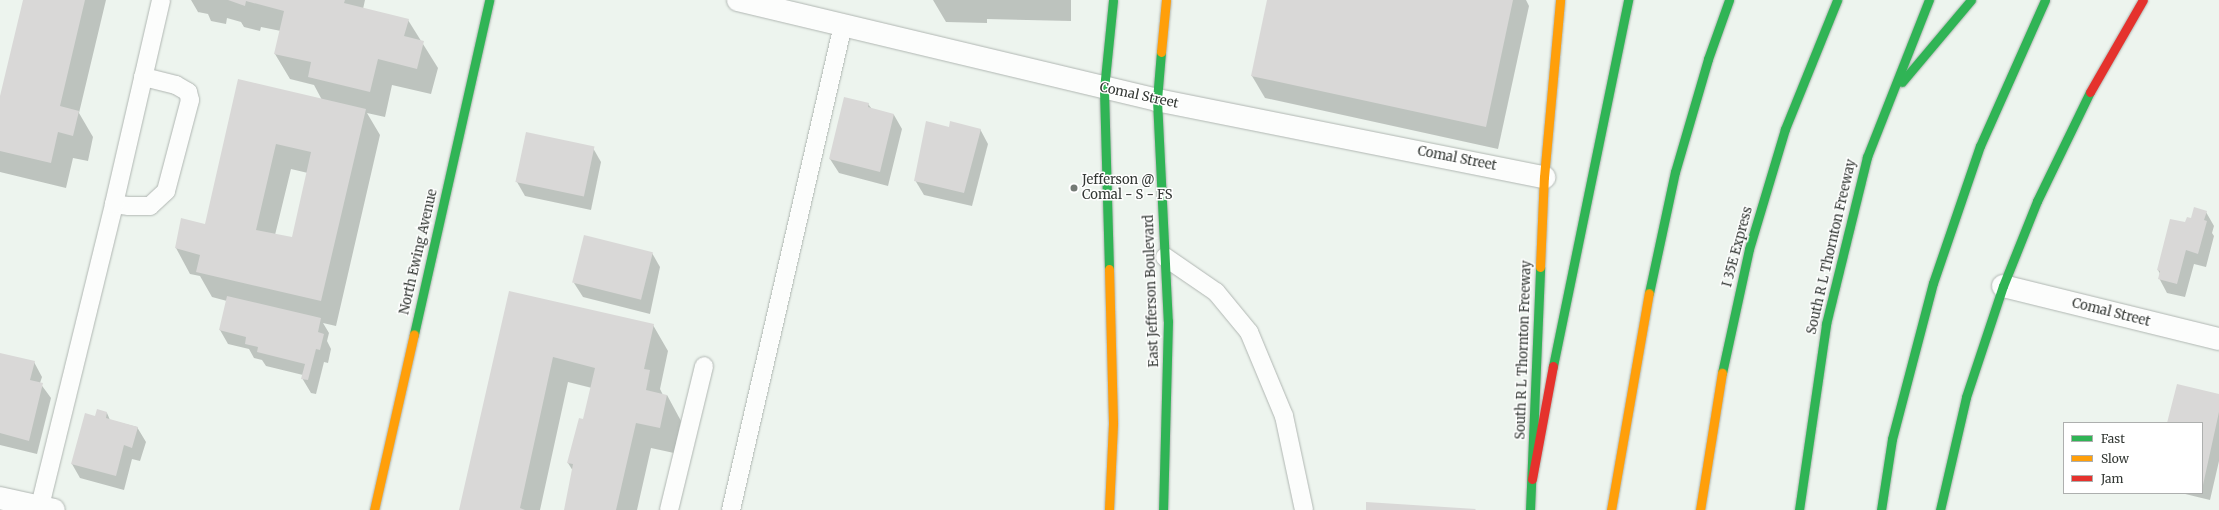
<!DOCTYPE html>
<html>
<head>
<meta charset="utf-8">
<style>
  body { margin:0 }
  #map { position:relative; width:2219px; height:510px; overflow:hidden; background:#edf4ee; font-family:Merriweather,serif }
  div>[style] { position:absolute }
  .shadow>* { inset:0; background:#0003 }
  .building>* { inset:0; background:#d9d8d7; transform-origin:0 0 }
  .roads { filter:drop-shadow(0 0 1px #b0b6b2) drop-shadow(0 0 1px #b0b6b2) }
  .lane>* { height:18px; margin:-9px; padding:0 9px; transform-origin:9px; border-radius:9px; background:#fcfdfc }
  .street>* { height:22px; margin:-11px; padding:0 11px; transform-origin:11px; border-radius:11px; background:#fcfdfc }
  .fast>* { height:9px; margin:-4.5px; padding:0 4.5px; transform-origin:4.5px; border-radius:4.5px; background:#30b455 }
  .slow>* { height:9px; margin:-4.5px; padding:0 4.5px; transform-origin:4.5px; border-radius:4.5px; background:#ff9f0a }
  .jam>* { height:9px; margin:-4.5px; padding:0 4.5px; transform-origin:4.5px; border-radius:4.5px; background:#e5322d }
  .dots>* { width:11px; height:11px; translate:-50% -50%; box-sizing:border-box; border:2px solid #fff; border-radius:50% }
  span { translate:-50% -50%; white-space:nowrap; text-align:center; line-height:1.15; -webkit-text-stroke:3px #fff; paint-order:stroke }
  .street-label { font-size:13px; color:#333834 }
  .poi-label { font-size:13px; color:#333834 }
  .left { translate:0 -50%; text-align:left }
  .legend { position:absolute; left:2063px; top:422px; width:140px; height:72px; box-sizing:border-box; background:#fff; border:1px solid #adafae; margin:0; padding:5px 7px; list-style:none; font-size:12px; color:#333834 }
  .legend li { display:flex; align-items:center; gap:8px; height:20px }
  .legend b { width:20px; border:1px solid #adafae }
</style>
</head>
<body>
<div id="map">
  <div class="shadow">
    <div style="clip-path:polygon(24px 0,106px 0,79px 113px,93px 137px,88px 161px,73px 158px,66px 188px,0 172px,0 100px)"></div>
    <div style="clip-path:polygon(evenodd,191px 0,365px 0,363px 9px,408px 20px,438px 68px,431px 94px,392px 85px,385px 117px,367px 113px,380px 135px,336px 326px,323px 323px,329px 333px,327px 341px,331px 349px,328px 363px,324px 362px,316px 394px,311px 393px,302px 378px,303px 375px,266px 366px,262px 360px,254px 358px,249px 349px,228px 344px,220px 330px,227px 301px,212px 297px,200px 276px,190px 274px,176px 248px,206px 225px,239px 80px,322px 100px,314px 85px,290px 79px,275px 54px,281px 31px,261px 27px,260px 31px,244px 27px,241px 22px,227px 18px,226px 24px,211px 21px,208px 14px,198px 12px,191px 0,291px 169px,308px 173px,293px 239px,275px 235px,291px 169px)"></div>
    <div style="clip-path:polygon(933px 0,1071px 0,1071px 21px,987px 19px,987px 23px,946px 22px)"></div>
    <div style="clip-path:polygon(1268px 0,1526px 0,1529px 6px,1498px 149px,1265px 98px,1252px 76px)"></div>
    <div style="clip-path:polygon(868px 104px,872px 109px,894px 115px,902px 129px,888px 186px,839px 173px,830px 159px)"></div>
    <div style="clip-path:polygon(950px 128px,980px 129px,988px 144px,972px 206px,924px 195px,915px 180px)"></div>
    <div style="clip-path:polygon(593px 148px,601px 162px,591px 210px,525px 196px,517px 182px)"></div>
    <div style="clip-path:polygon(2206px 212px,2214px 226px,2212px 233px,2214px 236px,2206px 267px,2194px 264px,2185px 297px,2167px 293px,2159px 278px,2160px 274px,2158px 270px,2186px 224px)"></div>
    <div style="clip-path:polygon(652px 253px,660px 267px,650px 314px,583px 297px,574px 283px)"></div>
    <div style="clip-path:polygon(510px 292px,653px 325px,668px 351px,660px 389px,663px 395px,667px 395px,681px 421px,674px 453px,651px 448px,637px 510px,565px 510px,573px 471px,568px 463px,584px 421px,592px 388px,568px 382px,540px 510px,460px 510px)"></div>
    <div style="clip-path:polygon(0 354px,34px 362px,42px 377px,40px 383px,51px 398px,37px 454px,0 445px)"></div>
    <div style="clip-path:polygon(2219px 395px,2219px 461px,2210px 500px,2181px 493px,2202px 493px,2202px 423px,2168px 423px)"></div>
    <div style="clip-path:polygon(107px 413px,110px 420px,137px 427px,146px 442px,140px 461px,132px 459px,124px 490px,80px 478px,72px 464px,96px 417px)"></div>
  </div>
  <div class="building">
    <div style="clip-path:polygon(23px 0,85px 0,60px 106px,79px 111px,73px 136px,58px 132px,51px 163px,0 151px,0 96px)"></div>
    <div style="clip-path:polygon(228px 0,345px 0,344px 3px,409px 19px,404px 36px,424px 41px,417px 69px,378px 59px,370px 92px,308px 77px,311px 62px,274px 54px,284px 11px,246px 1px,245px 6px)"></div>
    <div style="clip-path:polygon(1267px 0,1513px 0,1486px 127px,1251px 76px)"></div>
    <div style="clip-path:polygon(evenodd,238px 79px,366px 109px,321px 301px,196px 272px,200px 255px,175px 248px,181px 218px,205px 224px,238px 79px,276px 144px,311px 152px,292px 237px,256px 230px,276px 144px)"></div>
    <div style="clip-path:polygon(844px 97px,869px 103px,868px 107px,894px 114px,880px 172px,829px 159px)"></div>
    <div style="clip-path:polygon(926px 121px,949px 127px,950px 121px,981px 129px,964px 193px,914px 181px)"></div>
    <div style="left:526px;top:132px;width:70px;height:51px;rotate:12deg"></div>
    <div style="clip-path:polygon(2194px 207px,2207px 211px,2204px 220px,2207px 221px,2198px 254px,2186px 250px,2177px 284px,2158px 279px,2160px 271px,2157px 270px,2170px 219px,2185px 222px,2187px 217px,2191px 218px)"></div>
    <div style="left:584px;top:235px;width:71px;height:49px;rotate:14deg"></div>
    <div style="clip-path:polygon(509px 291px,654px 324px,644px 369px,650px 370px,646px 390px,667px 395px,660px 428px,636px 423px,616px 510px,564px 510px,573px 464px,567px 463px,579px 418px,583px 419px,595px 368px,553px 357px,520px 508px,525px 510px,459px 510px)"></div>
    <div style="clip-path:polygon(227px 296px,321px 318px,318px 332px,324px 334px,320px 350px,316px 349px,308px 380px,301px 379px,305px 364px,257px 352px,258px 347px,245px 344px,246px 337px,219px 330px)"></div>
    <div style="clip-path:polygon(0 353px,35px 361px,30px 380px,43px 383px,29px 441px,0 433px)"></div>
    <div style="clip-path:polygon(2177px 384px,2219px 394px,2219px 412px,2203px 485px,2202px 423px,2167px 423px)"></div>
    <div style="clip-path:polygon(97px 409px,107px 412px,106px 418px,138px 427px,132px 448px,124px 445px,116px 476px,71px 464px,85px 413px,95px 416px)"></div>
    <div style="clip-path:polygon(1366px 502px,1476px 509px,1475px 510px,1366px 510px)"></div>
  </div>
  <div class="roads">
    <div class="lane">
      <div style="left:114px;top:204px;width:15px;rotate:8deg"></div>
      <div style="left:129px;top:206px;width:21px"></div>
      <div style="left:150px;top:206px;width:22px;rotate:-43deg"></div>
      <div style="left:166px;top:191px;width:94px;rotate:-75.2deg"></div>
      <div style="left:190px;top:100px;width:8px;rotate:-104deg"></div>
      <div style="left:188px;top:92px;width:14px;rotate:-150deg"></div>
      <div style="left:176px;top:85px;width:34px;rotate:-166deg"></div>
      <div style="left:1165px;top:257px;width:62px;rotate:34.5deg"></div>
      <div style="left:1216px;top:292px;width:52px;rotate:50.5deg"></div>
      <div style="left:1249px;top:332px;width:91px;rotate:67.4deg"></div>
      <div style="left:1284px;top:416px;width:96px;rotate:78deg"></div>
      <div style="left:39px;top:510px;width:315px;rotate:-76.2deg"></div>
      <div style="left:114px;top:204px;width:209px;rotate:-77deg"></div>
      <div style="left:669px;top:510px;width:148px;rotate:-76.3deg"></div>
      <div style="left:731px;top:510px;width:497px;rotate:-77deg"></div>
    </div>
    <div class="street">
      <div style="left:738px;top:0;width:431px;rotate:13.4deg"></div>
      <div style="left:1157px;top:100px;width:395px;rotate:11.3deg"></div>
      <div style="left:2003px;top:286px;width:222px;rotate:13.8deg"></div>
      <div style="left:0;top:498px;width:55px;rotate:12.5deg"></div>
    </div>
    <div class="fast">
      <div style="left:1161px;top:52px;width:48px;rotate:94.8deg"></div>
      <div style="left:1157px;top:100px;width:221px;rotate:87.2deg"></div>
      <div style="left:1168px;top:321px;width:189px;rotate:91.5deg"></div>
      <div style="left:1902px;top:82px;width:107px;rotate:-49.9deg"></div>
      <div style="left:1109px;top:269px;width:180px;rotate:-91.6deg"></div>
      <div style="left:1104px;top:89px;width:89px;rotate:-84.2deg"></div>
      <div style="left:1649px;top:293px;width:124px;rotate:-77.9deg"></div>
      <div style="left:1675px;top:172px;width:118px;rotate:-73.7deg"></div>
      <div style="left:1708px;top:59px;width:63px;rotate:-70.4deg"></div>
      <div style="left:414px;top:334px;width:342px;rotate:-77.3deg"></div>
      <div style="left:1553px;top:366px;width:374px;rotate:-78.4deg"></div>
      <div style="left:1722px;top:373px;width:127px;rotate:-77.7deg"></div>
      <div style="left:1749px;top:249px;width:125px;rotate:-73.3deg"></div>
      <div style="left:1785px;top:129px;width:139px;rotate:-68deg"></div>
      <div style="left:1530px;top:510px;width:243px;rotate:-87.6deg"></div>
      <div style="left:1799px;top:510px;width:188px;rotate:-81.7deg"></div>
      <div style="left:1826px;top:324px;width:172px;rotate:-76.2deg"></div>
      <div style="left:1867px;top:157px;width:169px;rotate:-68.5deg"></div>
      <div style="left:1881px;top:510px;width:72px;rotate:-81.2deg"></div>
      <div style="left:1892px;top:439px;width:161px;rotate:-75.3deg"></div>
      <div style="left:1933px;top:283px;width:145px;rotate:-71.1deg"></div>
      <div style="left:1980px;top:146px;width:160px;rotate:-66deg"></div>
      <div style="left:1940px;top:510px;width:116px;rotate:-77deg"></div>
      <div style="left:1966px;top:397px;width:117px;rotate:-71.6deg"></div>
      <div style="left:2003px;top:286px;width:92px;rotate:-68.2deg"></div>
      <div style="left:2037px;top:201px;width:121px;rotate:-64.1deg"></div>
    </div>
    <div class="slow">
      <div style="left:1161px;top:52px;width:52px;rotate:-84.5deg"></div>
      <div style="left:1540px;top:267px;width:90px;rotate:-87.5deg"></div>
      <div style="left:1544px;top:177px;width:178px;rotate:-84.8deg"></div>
      <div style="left:1109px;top:269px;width:155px;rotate:88.5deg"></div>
      <div style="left:1113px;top:424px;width:86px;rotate:92.7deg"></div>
      <div style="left:374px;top:510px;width:180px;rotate:-77.2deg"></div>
      <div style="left:1611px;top:510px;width:220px;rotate:-80.1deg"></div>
      <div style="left:1700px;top:510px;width:139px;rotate:-80.9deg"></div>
    </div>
    <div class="jam">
      <div style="left:2090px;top:92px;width:106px;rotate:-60.1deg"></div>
      <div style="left:1532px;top:479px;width:115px;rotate:-79.5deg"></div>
    </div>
  </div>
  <div class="dots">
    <div style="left:1074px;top:188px;background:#747a75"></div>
  </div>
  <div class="street-label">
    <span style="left:1139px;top:96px;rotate:12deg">Comal Street</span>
    <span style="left:1457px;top:159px;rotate:11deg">Comal Street</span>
    <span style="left:1738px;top:247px;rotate:-75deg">I 35E Express</span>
    <span style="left:1832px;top:247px;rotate:-77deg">South R L Thornton Freeway</span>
    <span style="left:419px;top:252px;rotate:-77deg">North Ewing Avenue</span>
    <span style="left:1152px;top:291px;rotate:-92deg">East Jefferson Boulevard</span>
    <span style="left:2111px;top:313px;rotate:14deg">Comal Street</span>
    <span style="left:1524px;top:350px;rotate:-88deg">South R L Thornton Freeway</span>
  </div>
  <div class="poi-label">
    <span class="left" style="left:1082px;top:188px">Jefferson @<br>Comal - S - FS</span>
  </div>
  <ul class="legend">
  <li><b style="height:5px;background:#30b455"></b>Fast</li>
  <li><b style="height:5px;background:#ff9f0a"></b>Slow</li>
  <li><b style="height:5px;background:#e5322d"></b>Jam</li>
  </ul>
</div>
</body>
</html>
